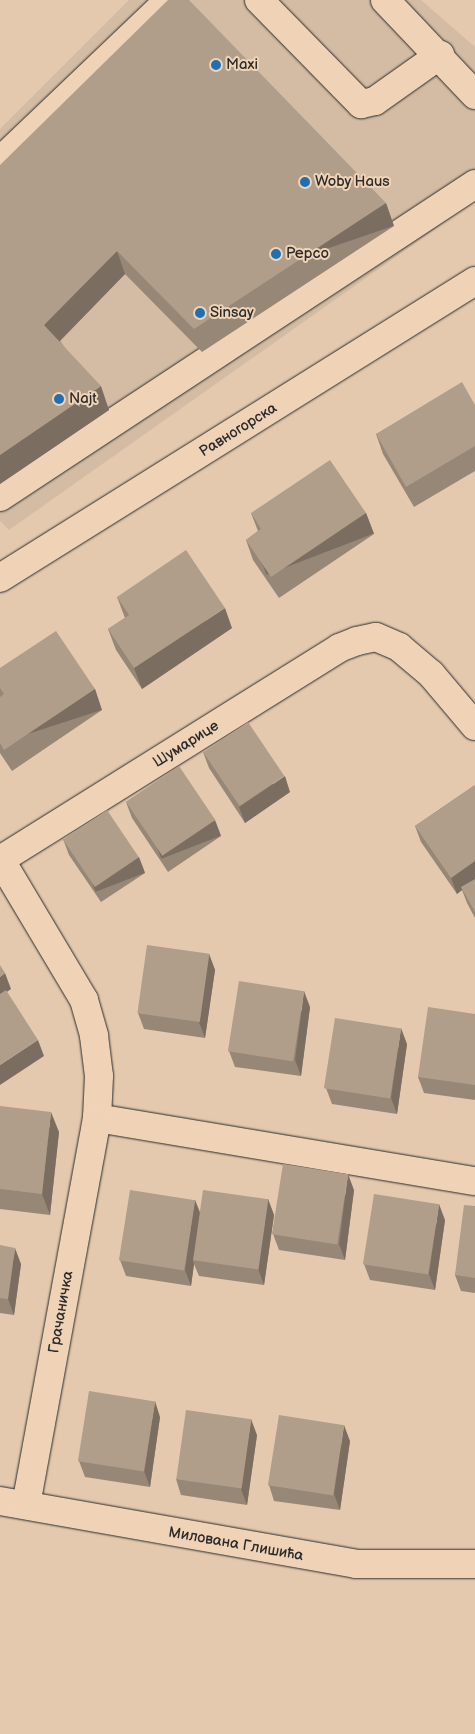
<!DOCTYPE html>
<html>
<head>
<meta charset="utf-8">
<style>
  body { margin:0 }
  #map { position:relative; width:475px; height:1734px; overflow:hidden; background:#e4c9af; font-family:"Balsamiq Sans",sans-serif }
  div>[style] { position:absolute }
  .built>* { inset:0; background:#d4bca4 }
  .roads { filter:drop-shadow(0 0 1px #2b2b2b) drop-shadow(0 0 1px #2b2b2b) }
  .minor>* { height:28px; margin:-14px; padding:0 14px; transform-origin:14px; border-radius:14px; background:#f0d3b7 }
  .wall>* { inset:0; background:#978777 }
  .shaded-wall>* { inset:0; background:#7b6e61; transform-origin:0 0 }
  .building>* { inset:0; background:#b09d8a; transform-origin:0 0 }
  .dots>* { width:14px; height:14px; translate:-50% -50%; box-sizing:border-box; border:2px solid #f0d3b7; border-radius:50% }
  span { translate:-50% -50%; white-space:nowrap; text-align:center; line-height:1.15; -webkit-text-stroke:4px #f0d3b7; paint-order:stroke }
  .poi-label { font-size:15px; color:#2b2b2b }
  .left { translate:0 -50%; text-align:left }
  .street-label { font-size:15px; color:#2b2b2b }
</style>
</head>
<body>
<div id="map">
  <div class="built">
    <div style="clip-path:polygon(129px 0,421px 0,475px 47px,475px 201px,9px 530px,0 521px,0 129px)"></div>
  </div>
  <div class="roads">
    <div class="minor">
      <div style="left:259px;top:0;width:146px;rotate:45.6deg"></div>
      <div style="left:361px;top:104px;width:14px;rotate:-12deg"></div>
      <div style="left:375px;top:101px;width:80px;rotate:-35.3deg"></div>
      <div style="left:385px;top:0;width:131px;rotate:46.5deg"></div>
      <div style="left:0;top:161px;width:233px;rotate:-43.6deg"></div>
      <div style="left:0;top:497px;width:569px;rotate:-33.38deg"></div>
      <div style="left:0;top:578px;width:560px;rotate:-32.02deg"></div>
      <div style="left:0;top:859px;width:164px;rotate:59.2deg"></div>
      <div style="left:84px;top:1000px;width:37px;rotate:74deg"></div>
      <div style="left:94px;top:1036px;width:40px;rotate:82.9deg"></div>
      <div style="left:99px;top:1076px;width:42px;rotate:92.7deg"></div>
      <div style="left:97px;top:1118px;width:383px;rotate:9.5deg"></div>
      <div style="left:0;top:860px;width:400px;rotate:-32deg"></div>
      <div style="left:339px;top:648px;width:19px;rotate:-21deg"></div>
      <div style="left:357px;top:641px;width:19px;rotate:-12deg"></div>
      <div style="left:376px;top:637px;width:25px;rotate:23deg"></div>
      <div style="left:399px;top:647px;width:42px;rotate:40.2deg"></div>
      <div style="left:431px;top:674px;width:68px;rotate:49.8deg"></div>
      <div style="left:0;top:1501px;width:362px;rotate:10deg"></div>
      <div style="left:356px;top:1564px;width:119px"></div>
      <div style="left:26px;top:1505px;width:393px;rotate:-79.6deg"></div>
    </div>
  </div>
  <div class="wall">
    <div style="clip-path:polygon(0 165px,386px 203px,394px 226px,202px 352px,125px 274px,60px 341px,109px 410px,0 484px)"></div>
    <div style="clip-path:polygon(475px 405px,475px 471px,414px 507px,383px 454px,376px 434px)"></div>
    <div style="clip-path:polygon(251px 513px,366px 513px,374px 534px,279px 598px,253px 560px,246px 540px,258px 531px)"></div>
    <div style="clip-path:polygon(117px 597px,232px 628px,142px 689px,116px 650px,108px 629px,125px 618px)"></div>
    <div style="clip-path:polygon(0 668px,95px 689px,102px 710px,12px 771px,0 753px)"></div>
    <div style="clip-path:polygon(203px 752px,290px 792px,245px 823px,209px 768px)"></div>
    <div style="clip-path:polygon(475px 785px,475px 918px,467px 903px,462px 890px,457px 894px,421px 842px,415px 826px)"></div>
    <div style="clip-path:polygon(126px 802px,221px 836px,168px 872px,132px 818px)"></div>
    <div style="clip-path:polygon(63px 839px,145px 873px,101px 902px,69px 855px)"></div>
    <div style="clip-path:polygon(209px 954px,215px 970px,205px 1038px,144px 1029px,138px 1013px)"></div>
    <div style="clip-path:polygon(310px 1007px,301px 1076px,235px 1067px,229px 1051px)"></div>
    <div style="clip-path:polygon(475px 1014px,475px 1100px,424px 1093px,418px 1077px)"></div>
    <div style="clip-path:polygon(407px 1044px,397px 1114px,332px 1104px,326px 1088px)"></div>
    <div style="clip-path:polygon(0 1106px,59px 1132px,50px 1215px,0 1209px)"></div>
    <div style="clip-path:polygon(354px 1190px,345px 1260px,279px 1250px,273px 1234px)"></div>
    <div style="clip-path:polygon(268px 1199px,274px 1215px,264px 1285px,199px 1276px,194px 1264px,191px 1286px,126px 1276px,120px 1260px,195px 1200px,200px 1212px)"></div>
    <div style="clip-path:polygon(475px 1206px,475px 1293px,461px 1291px,455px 1275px)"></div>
    <div style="clip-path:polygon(445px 1220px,435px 1290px,370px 1280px,364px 1264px)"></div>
    <div style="clip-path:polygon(0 1245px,21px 1264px,14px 1315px,0 1313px)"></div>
    <div style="clip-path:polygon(160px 1417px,150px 1487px,85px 1477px,79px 1461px)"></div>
    <div style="clip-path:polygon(257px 1435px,247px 1505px,181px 1495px,176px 1479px)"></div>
    <div style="clip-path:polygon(350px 1441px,340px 1510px,274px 1501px,269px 1485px)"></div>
  </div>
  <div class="shaded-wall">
    <div style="left:386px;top:203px;width:24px;height:230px;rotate:71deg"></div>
    <div style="clip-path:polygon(117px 251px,125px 274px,53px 348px,44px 325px)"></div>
    <div style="clip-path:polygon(101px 386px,109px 410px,0 484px,0 455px)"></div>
    <div style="left:366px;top:513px;width:22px;height:115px;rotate:69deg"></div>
    <div style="clip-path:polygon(225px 608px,232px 628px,142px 689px,134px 668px)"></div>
    <div style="left:95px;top:689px;width:22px;height:110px;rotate:72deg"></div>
    <div style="clip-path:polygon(285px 776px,290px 792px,245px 823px,239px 807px)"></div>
    <div style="left:215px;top:820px;width:17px;height:64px;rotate:69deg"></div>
    <div style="left:139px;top:857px;width:17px;height:53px;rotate:69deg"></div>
    <div style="clip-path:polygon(475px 861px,475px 881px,461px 887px,462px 890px,457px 894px,451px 878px)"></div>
    <div style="clip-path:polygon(209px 954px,215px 970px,205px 1038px,199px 1022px)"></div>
    <div style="clip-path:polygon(5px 973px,11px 989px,0 997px,0 977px)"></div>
    <div style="clip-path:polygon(304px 991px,310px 1007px,301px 1076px,295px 1060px)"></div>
    <div style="clip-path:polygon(401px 1028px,407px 1044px,397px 1114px,391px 1098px)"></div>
    <div style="clip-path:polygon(38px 1040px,44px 1056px,0 1085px,0 1065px)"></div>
    <div style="clip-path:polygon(51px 1112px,59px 1132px,50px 1215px,42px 1194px)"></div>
    <div style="clip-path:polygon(348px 1174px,354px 1190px,345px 1260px,339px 1244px)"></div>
    <div style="clip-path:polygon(268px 1199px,274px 1215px,264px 1285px,258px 1269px)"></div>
    <div style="clip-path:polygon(195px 1200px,201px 1216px,193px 1260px,194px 1264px,191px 1286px,185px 1270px)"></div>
    <div style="clip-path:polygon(439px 1204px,445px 1220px,435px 1290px,429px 1274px)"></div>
    <div style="clip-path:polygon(15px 1248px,21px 1264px,14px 1315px,8px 1299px)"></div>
    <div style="clip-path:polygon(155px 1401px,160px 1417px,150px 1487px,144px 1471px)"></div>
    <div style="clip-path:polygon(251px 1419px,257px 1435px,247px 1505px,241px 1489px)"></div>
    <div style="clip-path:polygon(344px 1425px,350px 1441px,340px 1510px,334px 1494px)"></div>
  </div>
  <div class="building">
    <div style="clip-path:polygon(168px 0,189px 0,386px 203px,194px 329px,117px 251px,44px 325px,101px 386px,0 455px,0 165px)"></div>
    <div style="clip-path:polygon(462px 382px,475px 405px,475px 446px,406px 487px,376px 434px)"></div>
    <div style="clip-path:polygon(330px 460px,366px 513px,271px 577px,246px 540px,261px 529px,251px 513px)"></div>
    <div style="clip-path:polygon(186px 550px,225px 608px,134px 668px,108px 629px,129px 615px,117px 597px)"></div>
    <div style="clip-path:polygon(56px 631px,95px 689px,4px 750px,0 743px,0 697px,4px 694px,0 688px,0 668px)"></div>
    <div style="left:248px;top:722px;width:65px;height:54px;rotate:56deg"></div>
    <div style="left:179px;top:766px;width:65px;height:64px;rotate:56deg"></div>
    <div style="clip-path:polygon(475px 785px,475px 861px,451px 878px,415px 826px)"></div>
    <div style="left:107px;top:810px;width:57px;height:53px;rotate:56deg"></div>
    <div style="clip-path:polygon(475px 879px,475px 912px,461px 887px)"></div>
    <div style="left:147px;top:945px;width:63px;height:69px;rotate:8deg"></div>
    <div style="clip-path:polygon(0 965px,5px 973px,0 977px)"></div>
    <div style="left:239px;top:981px;width:66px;height:71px;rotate:9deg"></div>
    <div style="clip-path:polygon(6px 990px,38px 1040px,0 1065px,0 994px)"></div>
    <div style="clip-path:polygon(428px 1007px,475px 1014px,475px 1085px,418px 1077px)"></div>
    <div style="left:335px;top:1018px;width:67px;height:71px;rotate:9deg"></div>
    <div style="clip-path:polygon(0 1106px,51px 1112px,42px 1194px,0 1189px)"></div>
    <div style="left:283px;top:1164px;width:66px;height:71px;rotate:9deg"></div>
    <div style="left:130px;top:1190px;width:66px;height:71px;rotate:9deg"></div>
    <div style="left:203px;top:1190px;width:66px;height:71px;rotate:8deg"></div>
    <div style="left:374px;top:1194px;width:66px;height:71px;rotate:9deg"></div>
    <div style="clip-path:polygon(464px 1205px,475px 1206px,475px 1278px,455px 1275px)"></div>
    <div style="clip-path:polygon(0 1245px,15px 1248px,8px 1299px,0 1298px)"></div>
    <div style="left:89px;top:1391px;width:67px;height:71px;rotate:9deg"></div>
    <div style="left:186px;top:1410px;width:66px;height:70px;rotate:8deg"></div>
    <div style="left:279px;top:1415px;width:66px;height:71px;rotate:9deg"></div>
  </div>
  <div class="dots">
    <div style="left:216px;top:65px;background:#1f6fb2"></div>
    <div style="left:305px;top:182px;background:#1f6fb2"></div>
    <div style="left:276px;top:254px;background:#1f6fb2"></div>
    <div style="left:200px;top:313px;background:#1f6fb2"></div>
    <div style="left:59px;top:399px;background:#1f6fb2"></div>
  </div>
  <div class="poi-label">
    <span class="left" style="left:226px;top:65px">Maxi</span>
    <span class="left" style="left:315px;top:182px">Woby Haus</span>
    <span class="left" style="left:286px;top:254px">Pepco</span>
    <span class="left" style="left:210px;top:313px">Sinsay</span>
    <span class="left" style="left:69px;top:399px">Najt</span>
  </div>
  <div class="street-label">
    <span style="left:238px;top:430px;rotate:-32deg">Равногорска</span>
    <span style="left:186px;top:744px;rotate:-32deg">Шумарице</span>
    <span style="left:61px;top:1312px;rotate:-80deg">Грачаничка</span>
    <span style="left:236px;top:1544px;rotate:10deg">Милована Глишића</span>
  </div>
</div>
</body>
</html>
